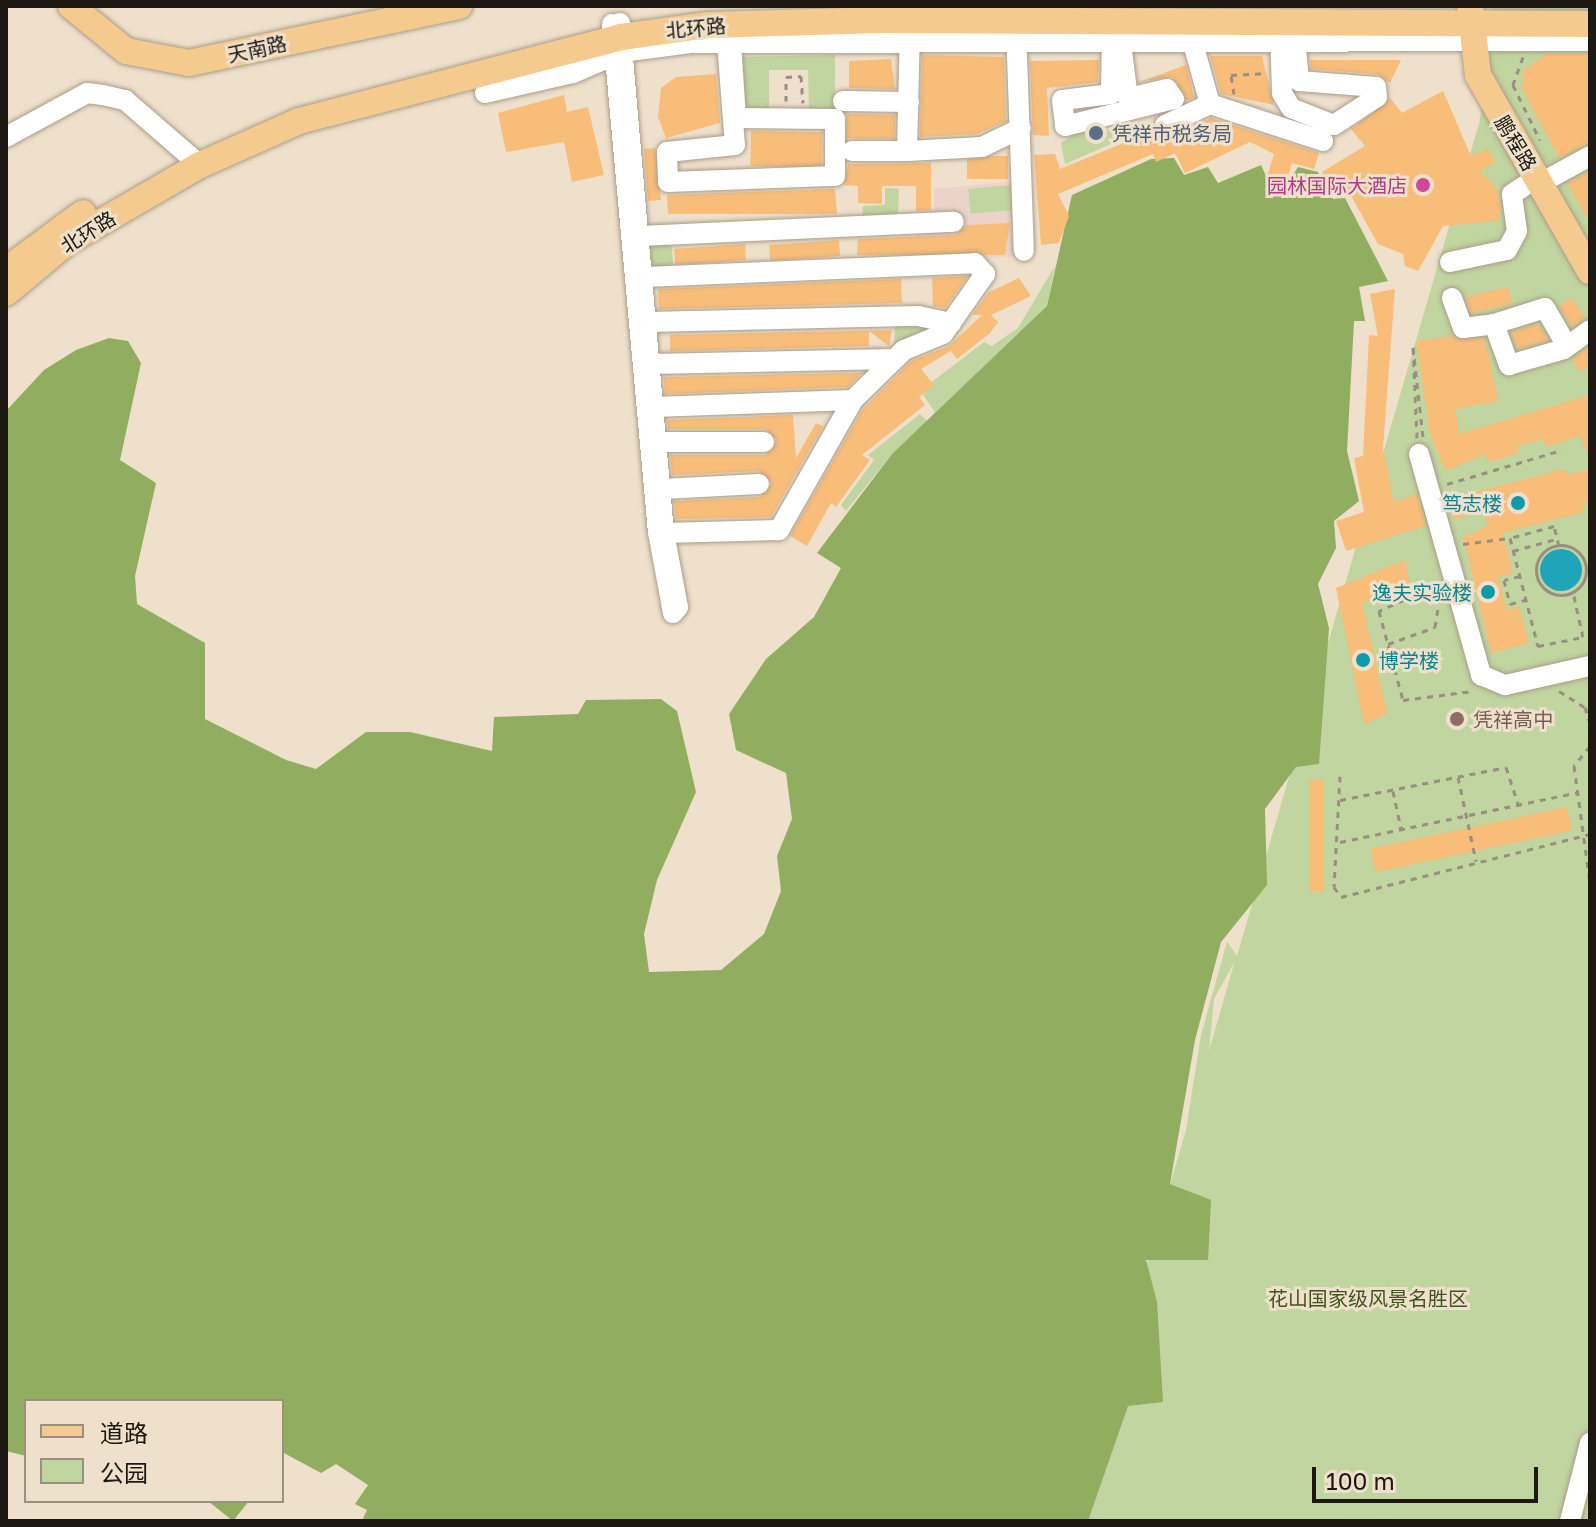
<!DOCTYPE html>
<html>
<head>
<meta charset="utf-8">
<style>
  body { margin:0 }
  #map { position:relative; width:1596px; height:1527px; overflow:hidden; background:#eee0cb; font-family:"Golos Text","Noto Sans SC",sans-serif }
  div>[style] { position:absolute }
  .education>* { inset:0; background:#ebd3c9 }
  .green>* { inset:0; background:#c0d59f; transform-origin:0 0 }
  .forest>* { inset:0; background:#90ad60 }
  .water>* { inset:0; background:#20a4b9 }
  .round { border-radius:50% }
  .building>* { inset:0; background:#f8bd79; transform-origin:0 0 }
  .path>* { height:3px; margin-top:-1.5px; transform-origin:0; background:repeating-linear-gradient(90deg,#998e7f 0 6px,transparent 0 12px) }
  .path>.ring { margin:-1.5px; padding:0; box-sizing:content-box; background:none; border:3px solid #998e7f; border-radius:50% }
  .roads { filter:drop-shadow(0 0 2px #aa9d89) drop-shadow(0 0 2px #aa9d89) }
  .minor>* { height:20px; margin:-10px; padding:0 10px; transform-origin:10px; border-radius:10px; background:#fff }
  .major>* { height:26px; margin:-13px; padding:0 13px; transform-origin:13px; border-radius:13px; background:#f5ca8e }
  .dots>* { width:22px; height:22px; translate:-50% -50%; box-sizing:border-box; border:4px solid #eee0cb; border-radius:50% }
  span { translate:-50% -50%; white-space:nowrap; text-align:center; line-height:1.15; -webkit-text-stroke:6px #eee0cb; paint-order:stroke }
  .street-label { font-size:20px; color:#1d1811 }
  .service-label { font-size:20px; color:#4e5e75 }
  .left { translate:0 -50%; text-align:left }
  .hotel-label { font-size:20px; color:#b23c85 }
  .right { translate:-100% -50%; text-align:right }
  .culture-label { font-size:20px; color:#0d838f }
  .education-label { font-size:20px; color:#785e54 }
  .park-label { font-size:20px; color:#42551e }
  .frame { position:absolute; inset:0; border:8px solid #1d1811; pointer-events:none }
  .legend { position:absolute; left:24px; top:1399px; width:260px; height:104px; box-sizing:border-box; background:#eee0cb; border:2px solid #9a9081; margin:0; padding:10px 14px; list-style:none; font-size:24px; color:#1d1811 }
  .legend li { display:flex; align-items:center; gap:16px; height:40px }
  .legend b { width:40px; border:2px solid #9a9081 }
  .scale { position:absolute; left:1312px; top:1467px; width:226px; height:36px; box-sizing:border-box; border:4px solid #1d1811; border-top:0; padding-left:10px; font-size:24px; line-height:28px; white-space:nowrap; color:#1d1811; -webkit-text-stroke:6px #eee0cb; paint-order:stroke }
</style>
</head>
<body>
<div id="map">
  <div class="education">
    <div style="clip-path:polygon(1017px 181px,1021px 256px,918px 262px,916px 226px,934px 220px,934px 189px)"></div>
  </div>
  <div class="green">
    <div style="clip-path:polygon(evenodd,1491px 6px,1590px 6px,1590px 1521px,1072px 1521px,1186px 1130px,1201px 1035px,1227px 942px,1237px 956px,1480px 120px,1491px 6px,1234px 963px,1234px 964px,1209px 1051px,1214px 999px,1234px 963px)"></div>
    <div style="clip-path:polygon(835px 55px,835px 115px,809px 115px,808px 70px,769px 70px,769px 116px,738px 117px,734px 57px)"></div>
    <div style="clip-path:polygon(1086px 126px,1089px 133px,1115px 128px,1120px 140px,1065px 164px,1061px 143px)"></div>
    <div style="left:1012px;top:185px;width:25px;height:44px;rotate:85deg"></div>
    <div style="clip-path:polygon(885px 188px,899px 189px,898px 216px,862px 216px,863px 206px,885px 205px)"></div>
    <div style="clip-path:polygon(671px 239px,674px 275px,649px 272px,646px 240px)"></div>
    <div style="clip-path:polygon(1055px 266px,1047px 306px,942px 412px,892px 454px,846px 511px,841px 505px,874px 460px,868px 455px,920px 414px,927px 421px,935px 412px,923px 395px,933px 381px,984px 342px,992px 346px,1018px 328px)"></div>
    <div style="clip-path:polygon(894px 321px,938px 323px,895px 353px)"></div>
  </div>
  <div class="forest">
    <div style="clip-path:polygon(1174px 158px,1184px 175px,1208px 167px,1218px 183px,1261px 165px,1266px 176px,1288px 183px,1298px 167px,1318px 172px,1333px 199px,1345px 198px,1388px 281px,1359px 287px,1365px 321px,1354px 321px,1347px 451px,1359px 501px,1334px 521px,1336px 548px,1318px 584px,1329px 628px,1319px 764px,1296px 767px,1265px 809px,1267px 885px,1221px 942px,1195px 1040px,1170px 1184px,1211px 1200px,1208px 1260px,1146px 1260px,1157px 1302px,1163px 1402px,1128px 1406px,1088px 1521px,362px 1521px,367px 1510px,355px 1504px,368px 1485px,336px 1464px,321px 1473px,282px 1452px,282px 1401px,26px 1401px,26px 1456px,6px 1451px,6px 411px,44px 370px,76px 350px,109px 338px,128px 341px,141px 363px,120px 460px,156px 483px,135px 576px,137px 604px,205px 643px,205px 719px,286px 760px,316px 769px,366px 732px,410px 732px,492px 751px,494px 717px,578px 714px,586px 700px,661px 699px,677px 711px,696px 792px,657px 880px,644px 934px,649px 972px,721px 970px,764px 934px,781px 891px,777px 856px,792px 819px,786px 773px,736px 750px,729px 714px,766px 659px,814px 617px,841px 568px,817px 553px,892px 454px,1047px 306px,1072px 195px,1151px 159px)"></div>
    <div style="clip-path:polygon(208px 1501px,249px 1501px,233px 1521px)"></div>
  </div>
  <div class="water">
    <div class="round" style="left:1540px;top:549px;width:42px;height:42px"></div>
  </div>
  <div class="building">
    <div style="clip-path:polygon(1546px 54px,1590px 54px,1590px 143px,1559px 158px,1522px 89px,1523px 71px)"></div>
    <div style="clip-path:polygon(922px 55px,1004px 57px,1006px 121px,977px 134px,920px 137px)"></div>
    <div style="clip-path:polygon(1210px 56px,1262px 56px,1274px 105px,1221px 94px)"></div>
    <div style="clip-path:polygon(891px 59px,895px 89px,849px 88px,849px 61px)"></div>
    <div style="clip-path:polygon(1099px 60px,1098px 82px,1047px 88px,1049px 136px,1033px 135px,1030px 61px)"></div>
    <div style="clip-path:polygon(1310px 60px,1401px 60px,1390px 83px,1377px 74px,1311px 69px)"></div>
    <div style="clip-path:polygon(1186px 65px,1194px 97px,1187px 101px,1172px 77px,1139px 82px)"></div>
    <div style="clip-path:polygon(716px 74px,720px 123px,666px 138px,658px 117px,661px 88px,676px 77px)"></div>
    <div style="clip-path:polygon(1443px 91px,1471px 156px,1488px 149px,1495px 162px,1480px 171px,1497px 189px,1501px 209px,1498px 221px,1443px 226px,1418px 271px,1405px 266px,1403px 254px,1378px 244px,1350px 194px,1335px 196px,1322px 172px,1365px 146px,1351px 129px,1390px 98px,1402px 113px)"></div>
    <div style="clip-path:polygon(564px 95px,567px 112px,588px 107px,604px 175px,572px 182px,564px 142px,506px 152px,498px 113px)"></div>
    <div style="left:847px;top:114px;width:48px;height:24px;rotate:1deg"></div>
    <div style="clip-path:polygon(1211px 118px,1319px 153px,1314px 169px,1292px 163px,1287px 180px,1268px 174px,1274px 154px,1250px 142px,1185px 173px,1175px 153px,1156px 162px,1153px 154px,1058px 194px,1069px 216px,1059px 243px,1041px 245px,1034px 155px,1055px 154px,1060px 169px,1153px 131px,1170px 137px)"></div>
    <div style="left:751px;top:131px;width:71px;height:35px;rotate:1deg"></div>
    <div style="clip-path:polygon(655px 148px,661px 200px,648px 201px,644px 149px)"></div>
    <div style="left:1008px;top:156px;width:23px;height:41px;rotate:90deg"></div>
    <div style="clip-path:polygon(931px 163px,931px 210px,916px 211px,916px 186px,882px 186px,882px 204px,858px 203px,858px 186px,844px 185px,848px 164px)"></div>
    <div style="clip-path:polygon(1590px 171px,1590px 223px,1567px 183px)"></div>
    <div style="clip-path:polygon(835px 189px,837px 214px,668px 214px,667px 195px)"></div>
    <div style="clip-path:polygon(1010px 223px,1005px 255px,857px 255px,858px 239px,955px 235px,967px 225px)"></div>
    <div style="left:839px;top:240px;width:16px;height:70px;rotate:86deg"></div>
    <div style="left:745px;top:244px;width:16px;height:71px;rotate:86deg"></div>
    <div style="clip-path:polygon(968px 276px,945px 308px,933px 306px,932px 278px)"></div>
    <div style="clip-path:polygon(1019px 278px,1031px 296px,991px 315px,998px 322px,990px 333px,957px 359px,951px 351px,921px 369px,934px 385px,919px 397px,925px 405px,862px 455px,870px 460px,836px 507px,831px 503px,807px 546px,790px 536px,862px 410px,911px 361px,949px 346px,982px 315px,972px 315px,989px 292px)"></div>
    <div style="clip-path:polygon(901px 279px,902px 303px,659px 309px,658px 289px)"></div>
    <div style="left:1508px;top:287px;width:17px;height:43px;rotate:77deg"></div>
    <div style="clip-path:polygon(1395px 289px,1383px 448px,1394px 502px,1417px 494px,1426px 526px,1346px 551px,1336px 521px,1364px 512px,1354px 458px,1363px 456px,1369px 335px,1378px 336px,1370px 294px)"></div>
    <div style="left:1572px;top:298px;width:24px;height:16px;rotate:57deg"></div>
    <div style="clip-path:polygon(1538px 324px,1549px 340px,1517px 349px,1511px 332px)"></div>
    <div style="clip-path:polygon(892px 330px,889px 346px,869px 331px,869px 346px,670px 351px,670px 335px)"></div>
    <div style="clip-path:polygon(1453px 336px,1485px 338px,1498px 401px,1455px 409px,1459px 434px,1590px 395px,1590px 459px,1580px 436px,1546px 447px,1544px 439px,1517px 446px,1519px 453px,1488px 462px,1486px 454px,1445px 471px,1430px 434px,1416px 341px)"></div>
    <div style="clip-path:polygon(1590px 346px,1590px 367px,1579px 371px,1572px 359px)"></div>
    <div style="clip-path:polygon(862px 373px,848px 387px,665px 394px,664px 377px)"></div>
    <div style="clip-path:polygon(793px 415px,796px 458px,816px 423px,823px 426px,771px 517px,676px 519px,674px 501px,760px 497px,772px 483px,758px 471px,672px 475px,670px 455px,765px 455px,777px 441px,765px 429px,668px 429px,667px 420px)"></div>
    <div style="clip-path:polygon(1565px 469px,1567px 475px,1590px 469px,1590px 502px,1582px 504px,1585px 512px,1503px 533px,1513px 573px,1498px 577px,1507px 610px,1519px 607px,1529px 643px,1491px 653px,1463px 537px,1488px 526px,1482px 511px,1454px 520px,1448px 499px)"></div>
    <div style="clip-path:polygon(1405px 560px,1410px 584px,1362px 603px,1387px 713px,1364px 725px,1336px 588px)"></div>
    <div style="left:1309px;top:780px;width:15px;height:111px"></div>
    <div style="left:1567px;top:807px;width:24px;height:201px;rotate:78deg"></div>
  </div>
  <div class="path">
    <div style="left:1523px;top:57px;width:30px;rotate:110deg"></div>
    <div style="left:1513px;top:85px;width:61px;rotate:63.9deg"></div>
    <div style="left:1234px;top:94px;width:19px;rotate:-99deg"></div>
    <div style="left:1231px;top:75px;width:33px;rotate:-3deg"></div>
    <div style="left:786px;top:101px;width:24px;rotate:-90deg"></div>
    <div style="left:786px;top:77px;width:15px;rotate:-4deg"></div>
    <div style="left:801px;top:76px;width:27px;rotate:86deg"></div>
    <div style="left:1417px;top:438px;width:91px;rotate:-92.5deg"></div>
    <div style="left:1413px;top:347px;width:91px;rotate:83.7deg"></div>
    <div style="left:1447px;top:484px;width:120px;rotate:-16.5deg"></div>
    <div style="left:1463px;top:544px;width:47px;rotate:-7.3deg"></div>
    <div class="ring" style="left:1536px;top:545px;width:47px;height:47px"></div>
    <div style="left:1559px;top:546px;width:21px;rotate:-104deg"></div>
    <div style="left:1554px;top:526px;width:46px;rotate:164.7deg"></div>
    <div style="left:1510px;top:538px;width:112px;rotate:75.5deg"></div>
    <div style="left:1538px;top:646px;width:46px;rotate:-11.3deg"></div>
    <div style="left:1583px;top:637px;width:46px;rotate:-102.5deg"></div>
    <div style="left:1513px;top:551px;width:45px;rotate:-15.6deg"></div>
    <div style="left:1520px;top:576px;width:16px;rotate:166deg"></div>
    <div style="left:1504px;top:580px;width:25px;rotate:76deg"></div>
    <div style="left:1510px;top:604px;width:16px;rotate:-15deg"></div>
    <div style="left:1437px;top:585px;width:64px;rotate:155.9deg"></div>
    <div style="left:1379px;top:611px;width:92px;rotate:74.9deg"></div>
    <div style="left:1403px;top:700px;width:70px;rotate:-7.4deg"></div>
    <div style="left:1388px;top:644px;width:50px;rotate:-19.9deg"></div>
    <div style="left:1435px;top:627px;width:30px;rotate:-81deg"></div>
    <div style="left:1559px;top:691px;width:31px;rotate:32deg"></div>
    <div style="left:1585px;top:707px;width:17px;rotate:73deg"></div>
    <div style="left:1590px;top:746px;width:26px;rotate:129deg"></div>
    <div style="left:1574px;top:766px;width:118px;rotate:82.2deg"></div>
    <div style="left:1340px;top:776px;width:111px;rotate:93.1deg"></div>
    <div style="left:1334px;top:887px;width:12px;rotate:55deg"></div>
    <div style="left:1341px;top:897px;width:257px;rotate:-14.2deg"></div>
    <div style="left:1458px;top:777px;width:86px;rotate:77.9deg"></div>
    <div style="left:1393px;top:791px;width:39px;rotate:78deg"></div>
    <div style="left:1340px;top:800px;width:169px;rotate:-11.2deg"></div>
    <div style="left:1506px;top:767px;width:40px;rotate:72deg"></div>
    <div style="left:1340px;top:842px;width:244px;rotate:-11.8deg"></div>
    <div style="left:1589px;top:989px;width:1px;rotate:-45deg"></div>
  </div>
  <div class="roads">
    <div class="minor">
      <div style="left:612px;top:24px;width:510px;rotate:84.83deg"></div>
      <div style="left:658px;top:532px;width:82px;rotate:79.5deg"></div>
      <div style="left:673px;top:613px;width:8px;rotate:-50deg"></div>
      <div style="left:678px;top:607px;width:75px;rotate:-100.7deg"></div>
      <div style="left:664px;top:533px;width:512px;rotate:-94.93deg"></div>
      <div style="left:1016px;top:27px;width:224px;rotate:88deg"></div>
      <div style="left:1112px;top:29px;width:65px;rotate:90.9deg"></div>
      <div style="left:1111px;top:94px;width:49px;rotate:173deg"></div>
      <div style="left:1062px;top:100px;width:26px;rotate:83deg"></div>
      <div style="left:1065px;top:126px;width:112px;rotate:-13.9deg"></div>
      <div style="left:1174px;top:99px;width:12px;rotate:-125deg"></div>
      <div style="left:1167px;top:89px;width:40px;rotate:167deg"></div>
      <div style="left:1128px;top:98px;width:71px;rotate:-97.3deg"></div>
      <div style="left:1280px;top:29px;width:64px;rotate:88.2deg"></div>
      <div style="left:1282px;top:93px;width:17px;rotate:59deg"></div>
      <div style="left:1291px;top:108px;width:46px;rotate:21.6deg"></div>
      <div style="left:1334px;top:125px;width:51px;rotate:-33.1deg"></div>
      <div style="left:1377px;top:97px;width:10px;rotate:-96deg"></div>
      <div style="left:1376px;top:87px;width:77px;rotate:-175.5deg"></div>
      <div style="left:1299px;top:81px;width:54px;rotate:-95.3deg"></div>
      <div style="left:727px;top:42px;width:103px;rotate:85.6deg"></div>
      <div style="left:735px;top:145px;width:68px;rotate:174.1deg"></div>
      <div style="left:667px;top:152px;width:30px;rotate:88deg"></div>
      <div style="left:668px;top:182px;width:167px;rotate:-2.1deg"></div>
      <div style="left:835px;top:176px;width:57px;rotate:-90deg"></div>
      <div style="left:835px;top:119px;width:99px;rotate:-179.4deg"></div>
      <div style="left:736px;top:118px;width:76px;rotate:-93.8deg"></div>
      <div style="left:485px;top:93px;width:90px;rotate:-12.8deg"></div>
      <div style="left:573px;top:73px;width:53px;rotate:-23.2deg"></div>
      <div style="left:622px;top:52px;width:69px;rotate:-7.5deg"></div>
      <div style="left:690px;top:43px;width:900px;rotate:-0.13deg"></div>
      <div style="left:843px;top:101px;width:66px;rotate:0.9deg"></div>
      <div style="left:1210px;top:104px;width:119px;rotate:18.1deg"></div>
      <div style="left:1165px;top:125px;width:50px;rotate:-25deg"></div>
      <div style="left:1210px;top:104px;width:66px;rotate:-105.7deg"></div>
      <div style="left:6px;top:137px;width:92px;rotate:-28.5deg"></div>
      <div style="left:87px;top:93px;width:16px;rotate:7deg"></div>
      <div style="left:103px;top:95px;width:23px;rotate:13deg"></div>
      <div style="left:125px;top:100px;width:99px;rotate:40.9deg"></div>
      <div style="left:852px;top:151px;width:55px"></div>
      <div style="left:907px;top:151px;width:125px;rotate:-88.6deg"></div>
      <div style="left:907px;top:151px;width:75px;rotate:-3.1deg"></div>
      <div style="left:982px;top:147px;width:43px;rotate:-26deg"></div>
      <div style="left:1548px;top:179px;width:48px;rotate:-28.7deg"></div>
      <div style="left:640px;top:236px;width:314px;rotate:-2.6deg"></div>
      <div style="left:1450px;top:262px;width:58px;rotate:-11.9deg"></div>
      <div style="left:1507px;top:250px;width:21px;rotate:-62deg"></div>
      <div style="left:1517px;top:231px;width:37px;rotate:-98deg"></div>
      <div style="left:1512px;top:194px;width:30px;rotate:-33deg"></div>
      <div style="left:645px;top:277px;width:330px;rotate:-2.4deg"></div>
      <div style="left:975px;top:263px;width:15px;rotate:48deg"></div>
      <div style="left:985px;top:274px;width:73px;rotate:125deg"></div>
      <div style="left:943px;top:334px;width:42px;rotate:157.7deg"></div>
      <div style="left:904px;top:350px;width:71px;rotate:135.6deg"></div>
      <div style="left:853px;top:400px;width:150px;rotate:119.6deg"></div>
      <div style="left:779px;top:530px;width:115px;rotate:178.5deg"></div>
      <div style="left:1452px;top:298px;width:32px;rotate:70deg"></div>
      <div style="left:1463px;top:328px;width:31px;rotate:-7deg"></div>
      <div style="left:1494px;top:324px;width:44px;rotate:69.9deg"></div>
      <div style="left:1509px;top:365px;width:57px;rotate:-16.2deg"></div>
      <div style="left:1564px;top:349px;width:32px;rotate:-36deg"></div>
      <div style="left:648px;top:322px;width:270px;rotate:-1.3deg"></div>
      <div style="left:918px;top:316px;width:34px;rotate:12deg"></div>
      <div style="left:1494px;top:324px;width:53px;rotate:-17.4deg"></div>
      <div style="left:1545px;top:308px;width:39px;rotate:60deg"></div>
      <div style="left:651px;top:364px;width:243px;rotate:-1.2deg"></div>
      <div style="left:653px;top:407px;width:200px;rotate:-2deg"></div>
      <div style="left:658px;top:442px;width:106px"></div>
      <div style="left:1419px;top:454px;width:230px;rotate:74.3deg"></div>
      <div style="left:1481px;top:675px;width:26px;rotate:23deg"></div>
      <div style="left:1505px;top:685px;width:87px;rotate:-12.6deg"></div>
      <div style="left:662px;top:489px;width:97px;rotate:-3deg"></div>
      <div style="left:1570px;top:1521px;width:81px;rotate:-75.6deg"></div>
    </div>
    <div class="major">
      <div style="left:71px;top:6px;width:71px;rotate:39.3deg"></div>
      <div style="left:126px;top:51px;width:64px;rotate:10.8deg"></div>
      <div style="left:189px;top:63px;width:276px;rotate:-11.9deg"></div>
      <div style="left:1470px;top:6px;width:69px;rotate:83.4deg"></div>
      <div style="left:1478px;top:75px;width:226px;rotate:60.3deg"></div>
      <div style="left:9px;top:268px;width:92px;rotate:-36.6deg"></div>
      <div style="left:6px;top:293px;width:80px;rotate:-39.9deg"></div>
      <div style="left:67px;top:242px;width:154px;rotate:-30.1deg"></div>
      <div style="left:200px;top:165px;width:108px;rotate:-24deg"></div>
      <div style="left:299px;top:121px;width:333px;rotate:-14.6deg"></div>
      <div style="left:621px;top:37px;width:88px;rotate:-7.9deg"></div>
      <div style="left:708px;top:25px;width:175px;rotate:-1.6deg"></div>
      <div style="left:883px;top:20px;width:707px;rotate:0.32deg"></div>
    </div>
  </div>
  <div class="dots">
    <div style="left:1096px;top:133px;background:#5c6f8a"></div>
    <div style="left:1423px;top:185px;background:#d1479c"></div>
    <div style="left:1518px;top:503px;background:#0f9aa8"></div>
    <div style="left:1488px;top:592px;background:#0f9aa8"></div>
    <div style="left:1363px;top:660px;background:#0f9aa8"></div>
    <div style="left:1457px;top:719px;background:#8d6e63"></div>
  </div>
  <div class="street-label">
    <span style="left:696px;top:28px;rotate:-5deg">北环路</span>
    <span style="left:257px;top:49px;rotate:-12deg">天南路</span>
    <span style="left:1516px;top:143px;rotate:59deg">鹏程路</span>
    <span style="left:88px;top:232px;rotate:-32deg">北环路</span>
  </div>
  <div class="service-label">
    <span class="left" style="left:1112px;top:133px">凭祥市税务局</span>
  </div>
  <div class="hotel-label">
    <span class="right" style="left:1407px;top:185px">园林国际大酒店</span>
  </div>
  <div class="culture-label">
    <span class="right" style="left:1502px;top:503px">笃志楼</span>
    <span class="right" style="left:1472px;top:592px">逸夫实验楼</span>
    <span class="left" style="left:1379px;top:660px">博学楼</span>
  </div>
  <div class="education-label">
    <span class="left" style="left:1473px;top:719px">凭祥高中</span>
  </div>
  <div class="park-label">
    <span style="left:1368px;top:1298px">花山国家级风景名胜区</span>
  </div>
  <div class="frame"></div>
  <ul class="legend">
  <li><b style="height:10px;background:#f5ca8e"></b>道路</li>
  <li><b style="height:22px;background:#c0d59f"></b>公园</li>
  </ul>
  <div class="scale">100 m</div>
</div>
</body>
</html>
